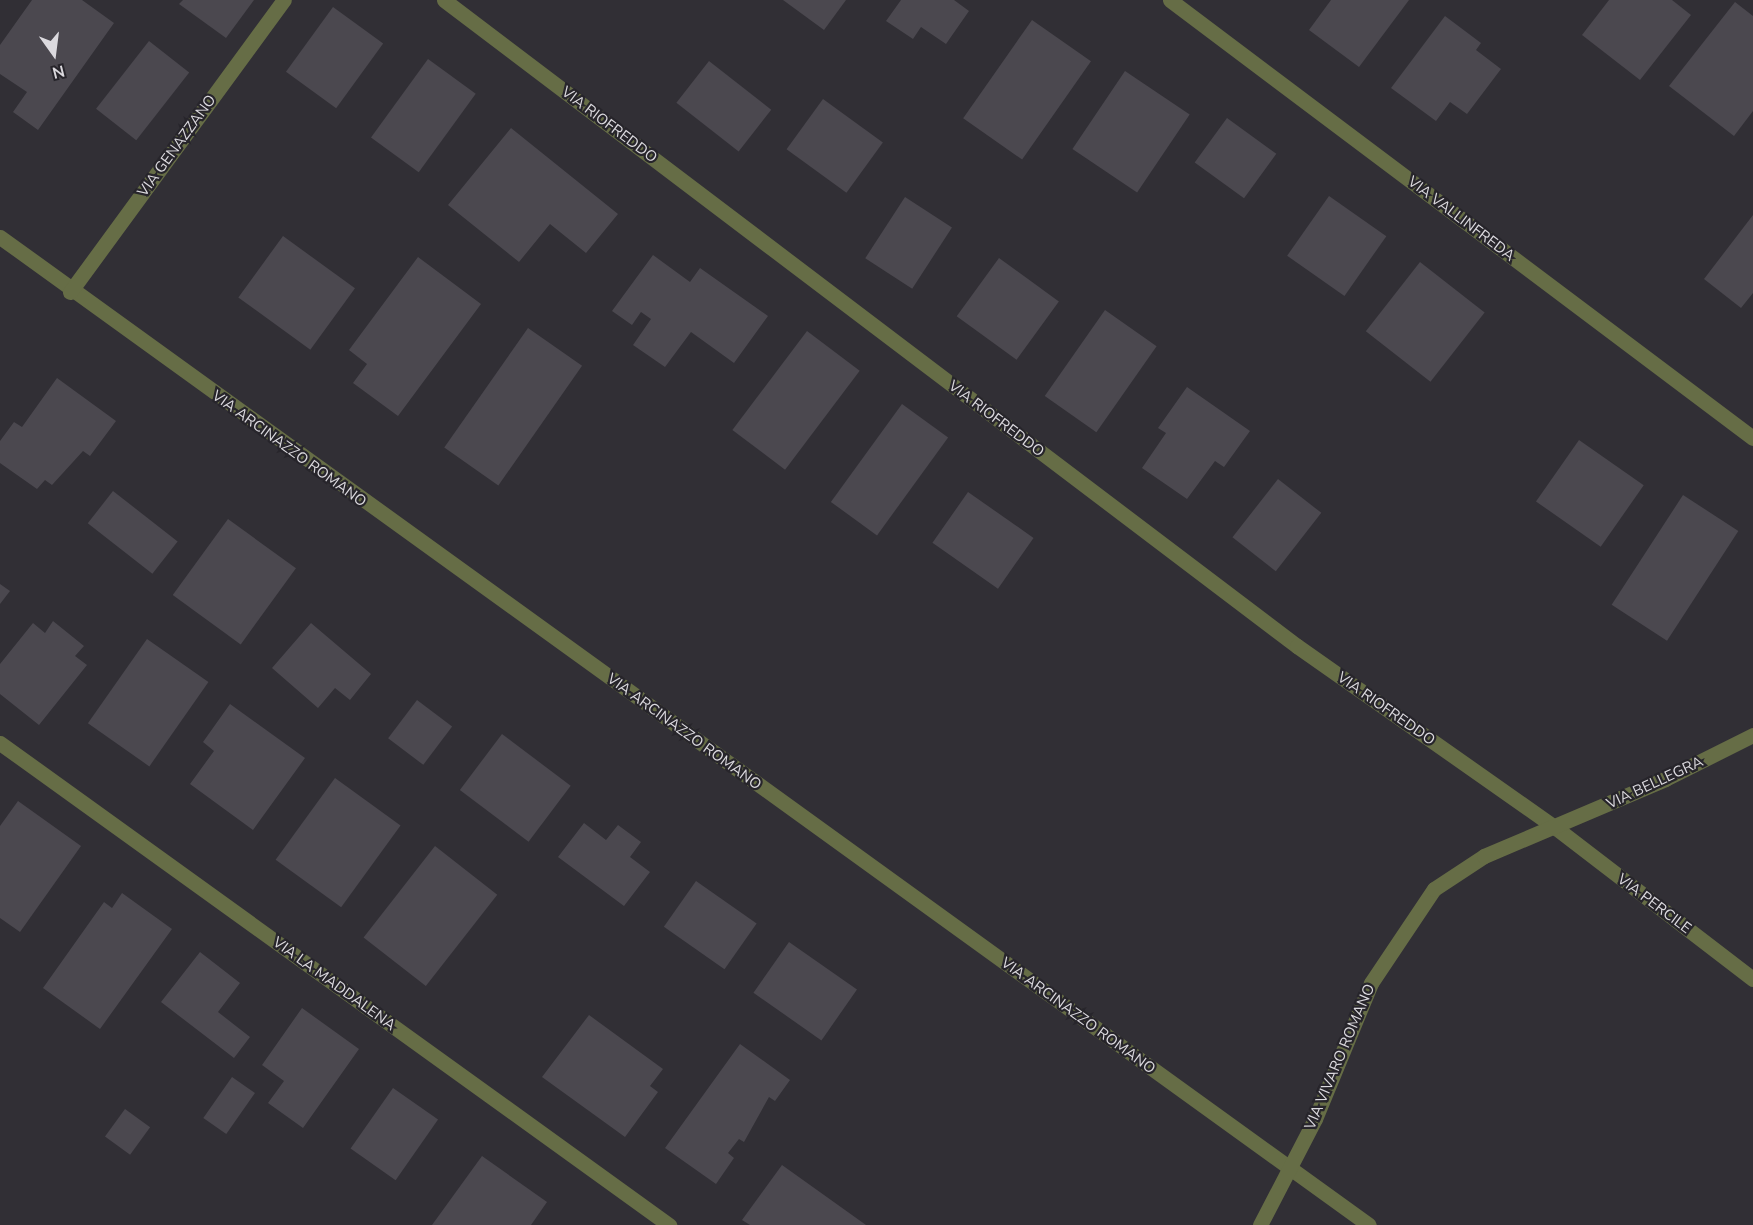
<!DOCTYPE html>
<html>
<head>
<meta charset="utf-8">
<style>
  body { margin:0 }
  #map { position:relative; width:1753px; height:1225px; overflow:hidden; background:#312f35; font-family:"Nunito Sans",sans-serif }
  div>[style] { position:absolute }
  .building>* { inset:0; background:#4b484f; transform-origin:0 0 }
  .street>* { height:15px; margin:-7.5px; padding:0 7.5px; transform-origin:7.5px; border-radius:7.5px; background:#666d46 }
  span { translate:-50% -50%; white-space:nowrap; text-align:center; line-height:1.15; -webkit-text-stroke:4.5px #27252b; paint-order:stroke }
  .street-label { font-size:15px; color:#dbd9de }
  .north { position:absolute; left:24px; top:24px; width:60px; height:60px; -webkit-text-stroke:4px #27252b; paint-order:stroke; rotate:166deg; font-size:16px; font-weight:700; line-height:24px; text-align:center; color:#dbd9de }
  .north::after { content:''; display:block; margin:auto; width:21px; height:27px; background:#dbd9de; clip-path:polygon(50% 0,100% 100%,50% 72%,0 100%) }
</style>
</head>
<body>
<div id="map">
  <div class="building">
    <div style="clip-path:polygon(32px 0,82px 0,114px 23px,38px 130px,13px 112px,27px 92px,0 74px,0 45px)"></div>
    <div style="clip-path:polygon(183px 0,254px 0,226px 38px,179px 4px)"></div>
    <div style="clip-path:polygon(783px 0,846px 0,824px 30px)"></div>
    <div style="clip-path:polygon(901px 0,954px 0,969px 11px,946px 44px,921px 27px,913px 39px,886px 21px)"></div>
    <div style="clip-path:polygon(1331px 0,1409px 0,1359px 67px,1309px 30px)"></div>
    <div style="clip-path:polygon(1609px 0,1672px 0,1691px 15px,1640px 80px,1582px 35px)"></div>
    <div style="clip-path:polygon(1735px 2px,1753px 16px,1753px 111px,1734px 136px,1669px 86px)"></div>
    <div style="left:333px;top:7px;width:62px;height:80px;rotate:36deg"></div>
    <div style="clip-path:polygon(1445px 16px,1481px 43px,1476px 50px,1501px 69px,1467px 114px,1450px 102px,1436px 121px,1391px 88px)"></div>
    <div style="left:1032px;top:20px;width:72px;height:120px;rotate:35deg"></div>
    <div style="left:149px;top:41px;width:51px;height:86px;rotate:38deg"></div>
    <div style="left:428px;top:59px;width:59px;height:97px;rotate:36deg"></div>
    <div style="left:709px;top:61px;width:79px;height:53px;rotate:38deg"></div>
    <div style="left:1125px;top:71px;width:78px;height:94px;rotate:34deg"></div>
    <div style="left:823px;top:99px;width:74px;height:62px;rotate:36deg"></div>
    <div style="left:1227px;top:118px;width:61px;height:55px;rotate:36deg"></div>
    <div style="clip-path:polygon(511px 128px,618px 214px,586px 253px,550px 224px,519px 262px,448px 205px)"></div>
    <div style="left:1329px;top:196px;width:70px;height:73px;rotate:35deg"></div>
    <div style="left:905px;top:197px;width:56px;height:73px;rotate:33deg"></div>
    <div style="clip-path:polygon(1753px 215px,1753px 293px,1741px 308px,1704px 279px)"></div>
    <div style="left:283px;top:236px;width:89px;height:76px;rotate:36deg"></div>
    <div style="clip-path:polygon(653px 255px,690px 282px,700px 268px,768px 316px,734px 363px,691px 332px,665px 367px,633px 345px,651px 319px,641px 312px,632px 325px,612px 311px)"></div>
    <div style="clip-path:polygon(418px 257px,481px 304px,398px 416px,353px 383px,367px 364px,349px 350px)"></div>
    <div style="left:999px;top:258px;width:74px;height:72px;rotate:36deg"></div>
    <div style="left:1420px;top:262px;width:82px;height:88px;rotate:38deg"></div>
    <div style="left:1105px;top:310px;width:63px;height:105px;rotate:35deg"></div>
    <div style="left:528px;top:328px;width:66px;height:146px;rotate:35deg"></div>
    <div style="left:807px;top:331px;width:66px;height:124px;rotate:37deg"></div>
    <div style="clip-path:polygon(57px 378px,116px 421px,90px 456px,83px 451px,52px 485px,45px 480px,37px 489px,0 463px,0 441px,14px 422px,22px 427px)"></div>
    <div style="clip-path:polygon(1187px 387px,1250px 431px,1224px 467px,1215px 461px,1187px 499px,1142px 468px,1166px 433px,1158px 428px)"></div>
    <div style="left:902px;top:404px;width:57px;height:121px;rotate:36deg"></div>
    <div style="left:1579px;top:440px;width:79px;height:75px;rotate:35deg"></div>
    <div style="left:1278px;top:479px;width:55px;height:74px;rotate:38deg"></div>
    <div style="left:113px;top:491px;width:82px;height:41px;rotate:38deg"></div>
    <div style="left:968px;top:492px;width:80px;height:62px;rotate:35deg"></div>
    <div style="left:1683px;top:495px;width:66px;height:131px;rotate:33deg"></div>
    <div style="left:228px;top:519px;width:84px;height:94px;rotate:36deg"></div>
    <div style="clip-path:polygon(0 584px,10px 591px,0 604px)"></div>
    <div style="clip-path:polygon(53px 621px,84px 646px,75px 656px,87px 665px,39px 725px,0 694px,0 664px,33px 623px,45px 633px)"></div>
    <div style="clip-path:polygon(311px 623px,371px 674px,350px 700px,335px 688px,318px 708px,272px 668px)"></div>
    <div style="left:147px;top:639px;width:75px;height:103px;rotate:35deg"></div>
    <div style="left:417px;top:700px;width:44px;height:48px;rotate:37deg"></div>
    <div style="clip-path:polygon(230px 704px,305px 758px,253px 830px,190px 784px,214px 751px,203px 742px)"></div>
    <div style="left:502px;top:734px;width:86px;height:70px;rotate:37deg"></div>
    <div style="left:335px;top:778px;width:81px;height:101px;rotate:36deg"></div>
    <div style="clip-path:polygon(18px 801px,81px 846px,20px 932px,0 918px,0 826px)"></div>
    <div style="clip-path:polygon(584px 823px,606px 840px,618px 825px,641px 842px,630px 857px,650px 872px,624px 906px,558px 857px)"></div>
    <div style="left:435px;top:846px;width:79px;height:116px;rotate:38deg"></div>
    <div style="left:696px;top:881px;width:74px;height:56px;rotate:35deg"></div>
    <div style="clip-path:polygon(122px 893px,172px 929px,100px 1029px,43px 988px,104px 902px,112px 908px)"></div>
    <div style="left:789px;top:942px;width:83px;height:62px;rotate:35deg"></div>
    <div style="clip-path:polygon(200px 952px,240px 983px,218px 1012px,250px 1037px,234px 1058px,161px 1002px)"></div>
    <div style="clip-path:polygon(302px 1008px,359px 1049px,303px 1128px,268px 1103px,284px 1081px,262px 1065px)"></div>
    <div style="clip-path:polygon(589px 1015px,663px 1069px,650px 1086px,658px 1092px,625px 1137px,542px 1077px)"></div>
    <div style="clip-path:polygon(740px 1044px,790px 1080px,775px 1101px,769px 1097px,744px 1142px,739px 1139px,728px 1153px,734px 1158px,716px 1184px,665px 1148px)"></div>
    <div style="left:232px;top:1077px;width:28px;height:50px;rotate:35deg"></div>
    <div style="left:393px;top:1088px;width:55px;height:74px;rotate:35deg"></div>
    <div style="left:125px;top:1109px;width:31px;height:34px;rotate:36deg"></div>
    <div style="clip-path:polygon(482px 1156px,547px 1202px,531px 1225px,432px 1225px)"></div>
    <div style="clip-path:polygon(782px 1165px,866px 1225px,750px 1225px,742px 1220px)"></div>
  </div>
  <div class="street">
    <div style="left:444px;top:0;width:1070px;rotate:37.14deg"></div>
    <div style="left:1297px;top:646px;width:317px;rotate:35.1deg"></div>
    <div style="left:1556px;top:828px;width:248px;rotate:37.5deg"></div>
    <div style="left:1170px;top:0;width:729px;rotate:36.92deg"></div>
    <div style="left:0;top:237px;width:1688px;rotate:35.82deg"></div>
    <div style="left:70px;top:292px;width:362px;rotate:-53.8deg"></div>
    <div style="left:0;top:743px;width:825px;rotate:35.77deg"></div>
    <div style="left:1260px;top:1225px;width:119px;rotate:-62.6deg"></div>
    <div style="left:1315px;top:1119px;width:147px;rotate:-67.6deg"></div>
    <div style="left:1371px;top:983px;width:113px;rotate:-56.2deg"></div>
    <div style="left:1434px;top:889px;width:60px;rotate:-33.4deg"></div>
    <div style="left:1484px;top:856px;width:197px;rotate:-23deg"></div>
    <div style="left:1665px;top:779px;width:98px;rotate:-26.6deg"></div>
  </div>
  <div class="street-label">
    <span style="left:609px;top:125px;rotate:37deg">VIA RIOFREDDO</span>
    <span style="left:177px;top:146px;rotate:-54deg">VIA GENAZZANO</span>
    <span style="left:1461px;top:219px;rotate:37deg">VIA VALLINFREDA</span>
    <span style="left:996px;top:419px;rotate:37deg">VIA RIOFREDDO</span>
    <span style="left:289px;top:449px;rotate:36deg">VIA ARCINAZZO ROMANO</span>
    <span style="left:1386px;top:709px;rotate:35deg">VIA RIOFREDDO</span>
    <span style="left:684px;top:732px;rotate:36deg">VIA ARCINAZZO ROMANO</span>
    <span style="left:1655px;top:783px;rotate:-25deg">VIA BELLEGRA</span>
    <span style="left:1654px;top:904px;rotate:37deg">VIA PERCILE</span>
    <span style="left:334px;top:984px;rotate:36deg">VIA LA MADDALENA</span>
    <span style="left:1078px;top:1016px;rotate:36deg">VIA ARCINAZZO ROMANO</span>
    <span style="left:1340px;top:1057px;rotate:-67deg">VIA VIVARO ROMANO</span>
  </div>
  <div class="north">N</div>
</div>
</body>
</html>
